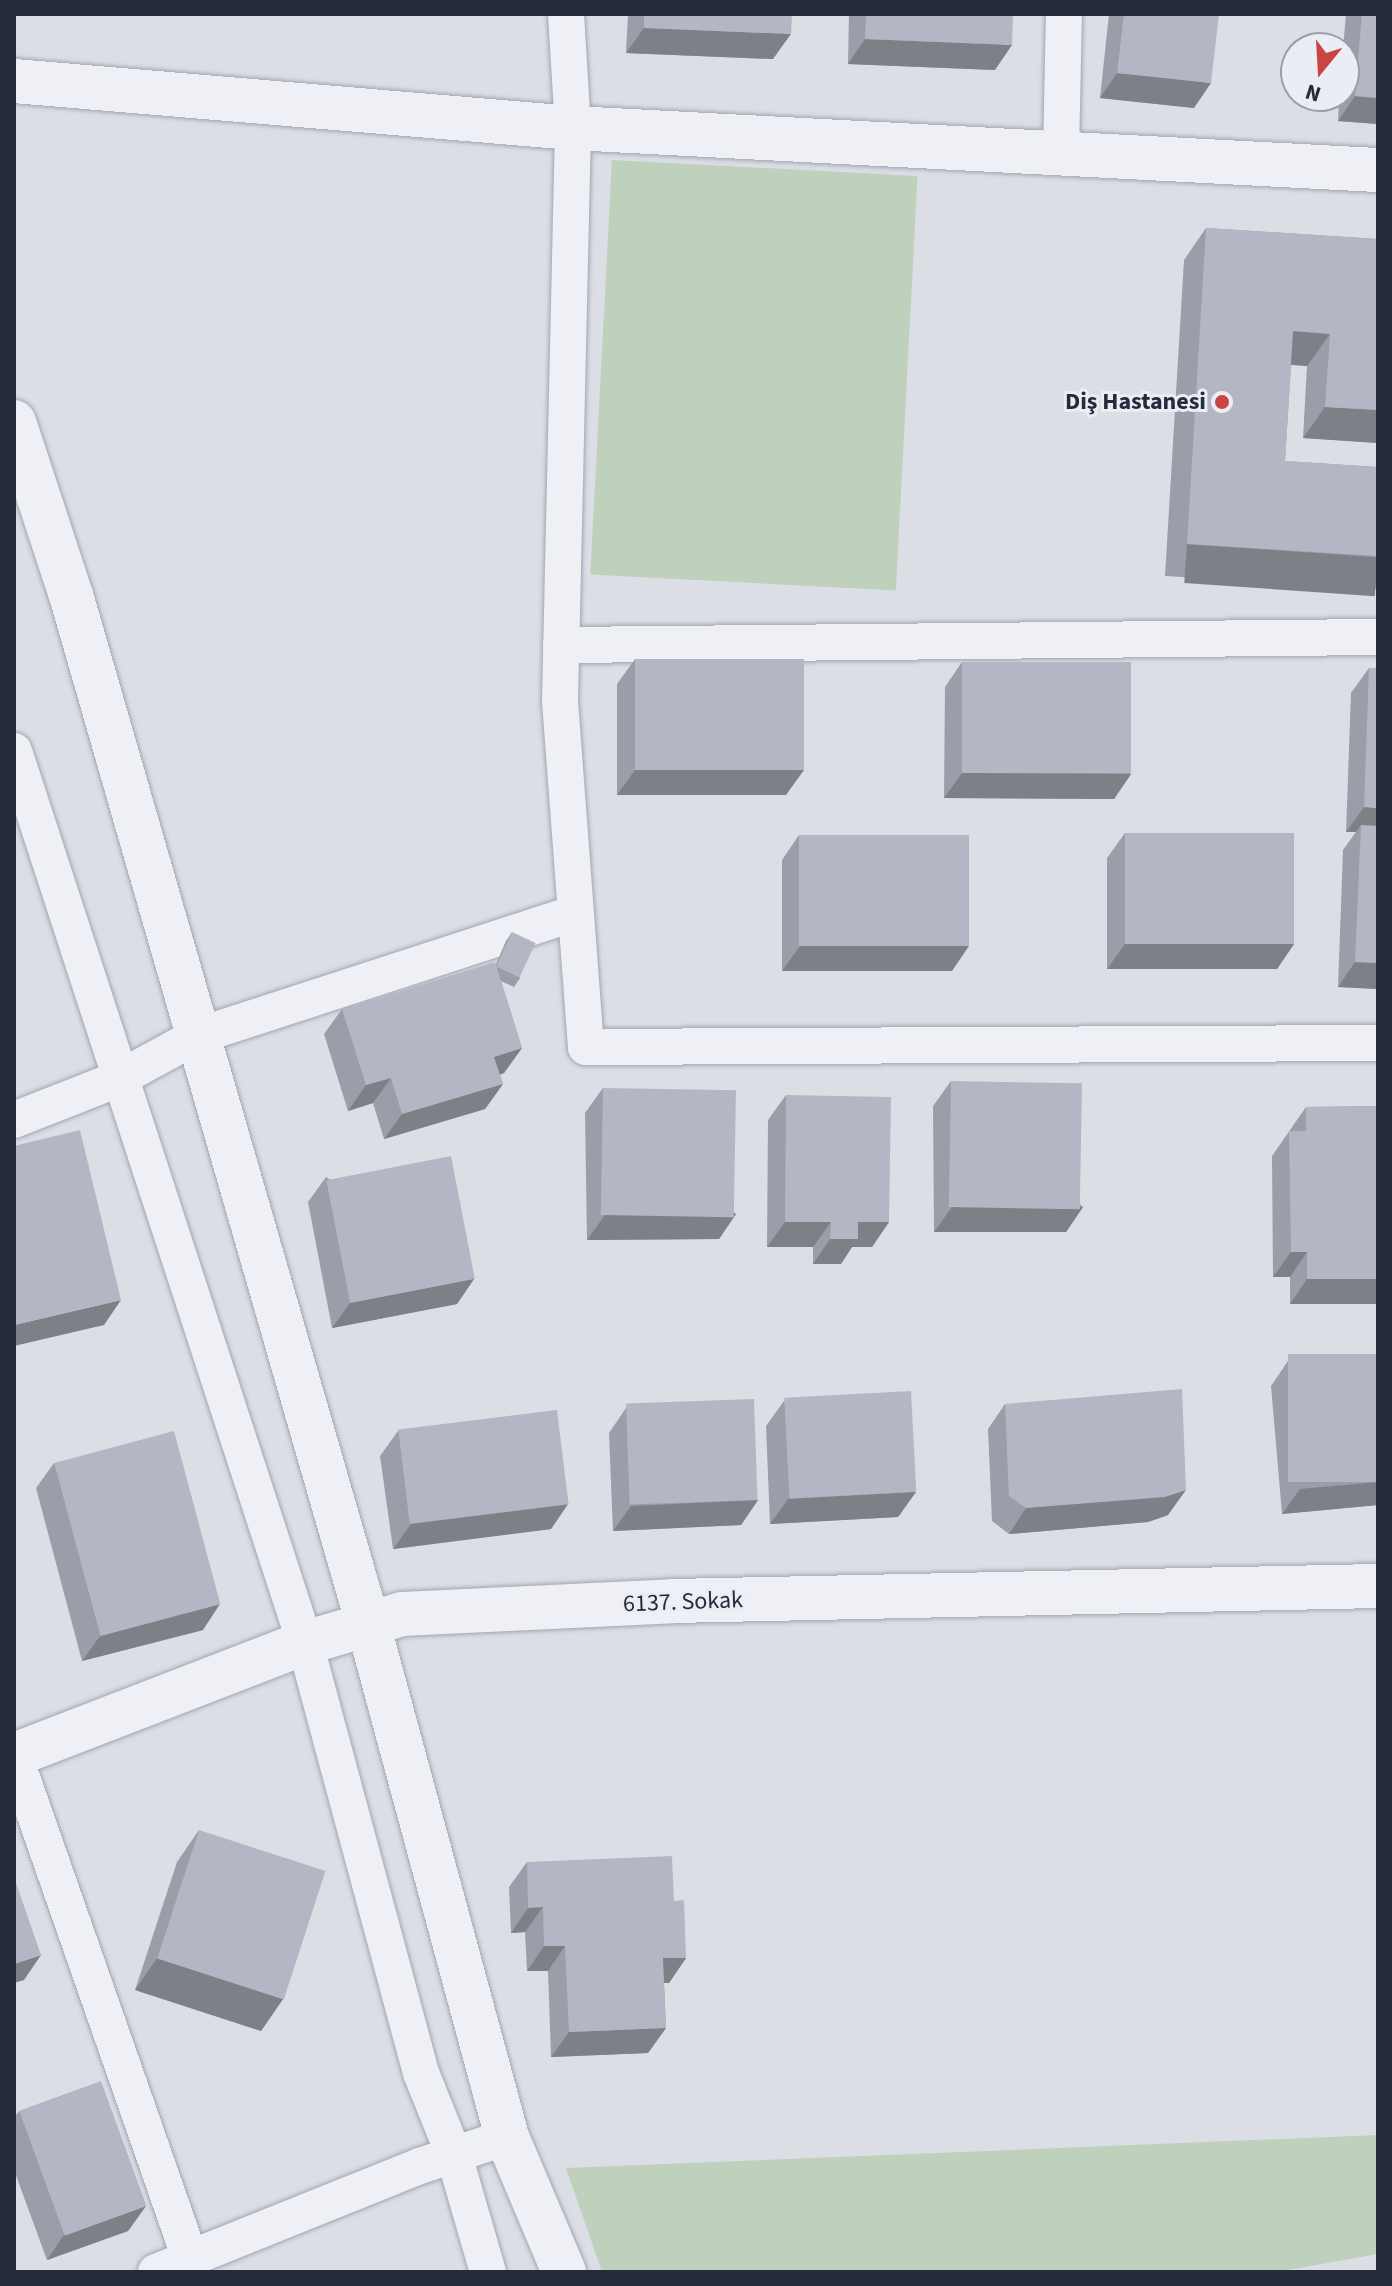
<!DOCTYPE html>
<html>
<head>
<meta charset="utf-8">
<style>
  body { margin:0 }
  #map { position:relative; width:1392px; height:2286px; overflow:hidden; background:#dcdee6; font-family:"Source Sans 3",sans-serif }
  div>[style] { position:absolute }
  .green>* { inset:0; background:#bfd0bd; transform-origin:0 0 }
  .roads { filter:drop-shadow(0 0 2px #a2a5b0) drop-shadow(0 0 2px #a2a5b0) }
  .minor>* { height:36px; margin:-18px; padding:0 18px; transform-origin:18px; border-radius:18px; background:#eff0f5 }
  .tertiary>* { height:44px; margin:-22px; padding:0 22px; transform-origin:22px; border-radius:22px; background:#eff0f5 }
  .wall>* { inset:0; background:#9b9da8 }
  .shaded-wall>* { inset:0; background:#7e8088; transform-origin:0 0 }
  .building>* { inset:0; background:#b4b7c3; transform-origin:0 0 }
  .dots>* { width:22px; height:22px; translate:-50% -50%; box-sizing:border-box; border:4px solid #ebedf4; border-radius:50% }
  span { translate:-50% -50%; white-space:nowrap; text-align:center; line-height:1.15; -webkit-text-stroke:6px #ebedf4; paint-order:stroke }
  .poi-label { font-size:24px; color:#262b3c; font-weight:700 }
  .right { translate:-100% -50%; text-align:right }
  .street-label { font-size:24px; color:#262b3c }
  .frame { position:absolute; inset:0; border:16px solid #262b3c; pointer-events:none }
  .north { position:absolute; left:1280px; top:32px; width:80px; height:80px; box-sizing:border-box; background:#ebedf4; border:2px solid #9c9faa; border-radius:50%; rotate:198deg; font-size:22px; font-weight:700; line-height:32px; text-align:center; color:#262b3c }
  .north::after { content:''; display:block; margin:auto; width:28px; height:36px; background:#ca4442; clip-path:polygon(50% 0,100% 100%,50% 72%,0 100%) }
</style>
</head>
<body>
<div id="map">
  <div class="green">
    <div style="left:612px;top:160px;width:306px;height:415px;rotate:3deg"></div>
    <div style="clip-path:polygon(1378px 2135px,1378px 2254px,1277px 2272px,602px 2272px,566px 2168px)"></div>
  </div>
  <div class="roads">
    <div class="minor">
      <div style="left:566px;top:14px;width:114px;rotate:86.5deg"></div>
      <div style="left:573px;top:128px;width:573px;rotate:91.3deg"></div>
      <div style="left:560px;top:701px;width:347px;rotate:85.7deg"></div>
      <div style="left:586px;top:1047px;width:792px;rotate:-0.29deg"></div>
      <div style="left:1061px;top:154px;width:140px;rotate:-88.8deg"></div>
      <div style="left:561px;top:645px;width:817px;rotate:-0.56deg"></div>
      <div style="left:14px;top:751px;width:938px;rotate:71.93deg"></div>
      <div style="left:305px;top:1643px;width:445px;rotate:74.9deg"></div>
      <div style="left:421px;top:2073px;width:88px;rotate:68.1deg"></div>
      <div style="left:454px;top:2155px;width:122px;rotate:73.8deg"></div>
      <div style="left:14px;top:1120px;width:112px;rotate:-21.5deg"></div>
      <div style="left:118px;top:1079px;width:90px;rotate:-28.6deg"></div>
      <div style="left:197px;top:1036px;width:398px;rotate:-18deg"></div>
      <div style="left:14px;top:1755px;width:533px;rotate:70.72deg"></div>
      <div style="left:156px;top:2272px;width:284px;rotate:-21.9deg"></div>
      <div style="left:420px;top:2166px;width:92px;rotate:-18.4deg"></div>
    </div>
    <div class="tertiary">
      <div style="left:14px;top:81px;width:561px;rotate:4.81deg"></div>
      <div style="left:573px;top:128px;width:806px;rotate:2.99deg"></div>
      <div style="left:14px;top:422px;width:182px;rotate:71.8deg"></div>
      <div style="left:71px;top:595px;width:1071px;rotate:73.9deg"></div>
      <div style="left:368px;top:1624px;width:531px;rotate:74.84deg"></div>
      <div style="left:507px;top:2137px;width:147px;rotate:67.1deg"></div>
      <div style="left:14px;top:1755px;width:312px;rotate:-21.1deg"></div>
      <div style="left:305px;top:1643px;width:101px;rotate:-16.6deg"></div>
      <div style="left:402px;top:1614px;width:271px;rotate:-2.7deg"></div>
      <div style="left:673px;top:1601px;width:705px;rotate:-1.22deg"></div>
    </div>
  </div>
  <div class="wall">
    <div style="clip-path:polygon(628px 14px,792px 14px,773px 59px,626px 53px)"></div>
    <div style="clip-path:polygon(849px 14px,1013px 14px,995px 70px,848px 64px)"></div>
    <div style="clip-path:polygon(1109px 14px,1219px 14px,1194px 108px,1100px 98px)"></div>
    <div style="clip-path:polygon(1346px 14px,1378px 14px,1378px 124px,1338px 121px,1339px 96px,1344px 96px,1343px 48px)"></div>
    <div style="clip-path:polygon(1206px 228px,1378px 239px,1378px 443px,1303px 438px,1307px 366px,1291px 365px,1285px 461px,1378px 467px,1378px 589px,1165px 576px,1184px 260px)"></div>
    <div style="clip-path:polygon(635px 659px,786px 795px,617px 795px,617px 684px)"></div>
    <div style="clip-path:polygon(962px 662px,1131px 774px,1114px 799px,944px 798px,945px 687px)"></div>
    <div style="clip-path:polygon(1369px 668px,1378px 989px,1338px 987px,1343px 850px,1356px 832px,1346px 832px,1351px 693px)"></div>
    <div style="clip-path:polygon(1125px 833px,1294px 944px,1277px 969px,1107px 969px,1107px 858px)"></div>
    <div style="clip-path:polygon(799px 835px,952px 971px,782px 971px,782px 860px)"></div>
    <div style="clip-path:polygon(512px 932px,520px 978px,514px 987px,501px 981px,522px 1048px,504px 1073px,500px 1075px,503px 1084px,485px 1109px,384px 1139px,373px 1103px,348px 1111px,324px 1034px,342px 1009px,496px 964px,506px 941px)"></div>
    <div style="clip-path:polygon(951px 1081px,1083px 1207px,1066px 1232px,934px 1232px,933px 1106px)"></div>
    <div style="clip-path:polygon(603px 1088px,736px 1214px,719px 1239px,587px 1240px,585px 1113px)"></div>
    <div style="clip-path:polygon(786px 1095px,889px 1222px,872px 1247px,852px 1247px,841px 1264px,813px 1264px,813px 1247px,767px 1247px,768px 1120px)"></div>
    <div style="clip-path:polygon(1378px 1106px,1378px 1304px,1290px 1304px,1290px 1277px,1273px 1277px,1272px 1156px,1306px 1107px)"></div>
    <div style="clip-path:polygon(326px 1177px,474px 1279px,457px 1304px,332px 1328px,308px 1202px)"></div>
    <div style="clip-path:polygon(1378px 1354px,1378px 1505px,1282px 1514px,1271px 1386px,1288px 1361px)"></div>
    <div style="clip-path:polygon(784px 1401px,916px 1492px,898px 1517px,770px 1524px,766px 1426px)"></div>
    <div style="clip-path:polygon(1005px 1404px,1168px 1515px,1148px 1522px,1009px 1534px,992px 1521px,988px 1429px)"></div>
    <div style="clip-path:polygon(626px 1408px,758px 1500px,741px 1525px,613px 1531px,609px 1433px)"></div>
    <div style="clip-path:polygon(398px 1431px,568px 1504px,551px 1529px,393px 1549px,380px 1456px)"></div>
    <div style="clip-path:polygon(54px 1463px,203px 1630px,82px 1661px,36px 1488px)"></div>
    <div style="clip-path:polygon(199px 1830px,283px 1999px,261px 2031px,135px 1990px,177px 1862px)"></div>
    <div style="clip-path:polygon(527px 1862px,674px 1901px,686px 1958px,669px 1983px,664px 1983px,666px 2028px,648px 2053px,551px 2057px,548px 1971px,527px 1971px,525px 1932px,511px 1933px,509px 1887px)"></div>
    <div style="clip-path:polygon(19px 2111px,146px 2206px,128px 2231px,47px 2260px,14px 2170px,14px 2118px)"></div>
  </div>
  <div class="shaded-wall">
    <div style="clip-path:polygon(644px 28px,791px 34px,773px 59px,626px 53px)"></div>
    <div style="clip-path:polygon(865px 39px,1012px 45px,995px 70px,848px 64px)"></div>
    <div style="clip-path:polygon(1117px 73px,1211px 83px,1194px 108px,1100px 98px)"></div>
    <div style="clip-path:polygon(1355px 96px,1378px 98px,1378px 124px,1338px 121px)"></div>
    <div style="clip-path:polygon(1293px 331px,1330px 334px,1307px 366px,1271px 363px)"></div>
    <div style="clip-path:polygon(1325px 407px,1378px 410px,1378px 443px,1303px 438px)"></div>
    <div style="left:1187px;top:544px;width:191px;height:39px;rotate:4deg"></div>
    <div style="clip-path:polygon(635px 770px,804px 770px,786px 795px,617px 795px)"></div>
    <div style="clip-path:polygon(962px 773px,1131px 774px,1114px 799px,944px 798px)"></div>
    <div style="clip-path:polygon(1364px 807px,1378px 808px,1378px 833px,1361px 825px,1356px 832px,1346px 832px)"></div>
    <div style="clip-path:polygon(1125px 944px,1294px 944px,1277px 969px,1107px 969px)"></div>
    <div style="clip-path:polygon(800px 946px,969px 946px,952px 971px,782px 971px)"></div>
    <div style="clip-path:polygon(1355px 962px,1378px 963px,1378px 989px,1338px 987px)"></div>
    <div style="clip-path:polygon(522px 1048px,504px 1073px,477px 1082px,494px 1057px)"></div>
    <div style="clip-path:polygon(391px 1078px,373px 1103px,348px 1111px,366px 1085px)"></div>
    <div style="clip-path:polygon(503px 1084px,485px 1109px,384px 1139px,402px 1114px)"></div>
    <div style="clip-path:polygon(952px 1207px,1083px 1207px,1066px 1232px,934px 1232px)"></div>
    <div style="clip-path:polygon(736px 1214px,719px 1239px,587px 1240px,605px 1215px)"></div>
    <div style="clip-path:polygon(785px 1222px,831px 1222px,813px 1247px,767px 1247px)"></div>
    <div style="clip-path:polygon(858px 1222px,889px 1222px,872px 1247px,852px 1247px,841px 1264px,813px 1264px,830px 1239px)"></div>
    <div style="clip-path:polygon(1291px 1252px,1307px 1252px,1290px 1277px,1273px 1277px)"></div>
    <div style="clip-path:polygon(474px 1279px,457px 1304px,332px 1328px,350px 1303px)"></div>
    <div style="clip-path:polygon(1307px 1279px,1378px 1279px,1378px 1304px,1290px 1304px)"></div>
    <div style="clip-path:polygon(121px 1300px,104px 1325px,14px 1346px,14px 1325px)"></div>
    <div style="clip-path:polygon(1378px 1482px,1378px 1505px,1282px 1514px,1300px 1489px)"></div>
    <div style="clip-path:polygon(1186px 1490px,1168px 1515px,1148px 1522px,1009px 1534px,1026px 1508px)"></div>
    <div style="clip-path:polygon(916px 1492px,898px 1517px,770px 1524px,788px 1499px)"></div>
    <div style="clip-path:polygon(758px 1500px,741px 1525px,613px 1531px,631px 1506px)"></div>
    <div style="clip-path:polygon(568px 1504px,551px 1529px,393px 1549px,411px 1524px)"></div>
    <div style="clip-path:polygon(220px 1604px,203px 1630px,82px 1661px,100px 1636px)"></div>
    <div style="clip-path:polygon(543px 1907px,525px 1932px,511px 1933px,528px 1908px)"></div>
    <div style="clip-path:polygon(544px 1946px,565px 1946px,548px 1971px,527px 1971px)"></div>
    <div style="clip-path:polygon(41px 1955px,24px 1980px,14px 1983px,14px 1964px)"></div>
    <div style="clip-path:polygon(157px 1958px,283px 1999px,261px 2031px,135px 1990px)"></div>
    <div style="clip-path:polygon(663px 1958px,686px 1958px,669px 1983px,645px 1983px)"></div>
    <div style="clip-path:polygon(666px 2028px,648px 2053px,551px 2057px,569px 2032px)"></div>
    <div style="clip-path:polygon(146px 2206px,128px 2231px,47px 2260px,64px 2235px)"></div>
  </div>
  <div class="building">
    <div style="clip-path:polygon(644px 14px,792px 14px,791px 34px,644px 28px)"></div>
    <div style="clip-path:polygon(866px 14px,1013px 14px,1012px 45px,865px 39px)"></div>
    <div style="clip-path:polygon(1124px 14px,1219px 14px,1211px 83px,1117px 73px)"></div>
    <div style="clip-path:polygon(1362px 14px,1378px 14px,1378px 98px,1355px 96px)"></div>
    <div style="clip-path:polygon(1206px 228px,1378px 239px,1378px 410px,1325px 407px,1330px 334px,1293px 331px,1285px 461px,1378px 467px,1378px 556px,1187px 544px)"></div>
    <div style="left:635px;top:659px;width:169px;height:111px"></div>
    <div style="left:962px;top:662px;width:169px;height:111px"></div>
    <div style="clip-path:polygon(1369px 668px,1378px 668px,1378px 808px,1364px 807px)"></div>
    <div style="clip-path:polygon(1361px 825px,1378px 826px,1378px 963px,1355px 962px)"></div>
    <div style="left:1125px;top:833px;width:169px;height:111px"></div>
    <div style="left:799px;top:835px;width:170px;height:111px"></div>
    <div style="left:512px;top:932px;width:26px;height:38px;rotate:25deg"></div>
    <div style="clip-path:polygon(495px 962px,522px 1048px,494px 1057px,503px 1084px,402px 1114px,391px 1078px,366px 1085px,342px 1009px)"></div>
    <div style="left:951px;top:1081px;width:131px;height:126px;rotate:1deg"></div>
    <div style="left:603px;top:1088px;width:133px;height:127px;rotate:1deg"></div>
    <div style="clip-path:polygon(786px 1095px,891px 1097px,889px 1222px,858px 1222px,858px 1239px,830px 1239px,831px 1222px,785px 1222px)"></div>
    <div style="clip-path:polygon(1378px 1106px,1378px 1279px,1307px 1279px,1307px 1252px,1291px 1252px,1289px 1131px,1306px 1131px,1306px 1107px)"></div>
    <div style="clip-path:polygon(80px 1130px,121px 1300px,14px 1325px,14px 1146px)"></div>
    <div style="left:451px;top:1156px;width:125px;height:127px;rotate:79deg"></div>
    <div style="left:1378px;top:1354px;width:128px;height:90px;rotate:90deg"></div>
    <div style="clip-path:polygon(1182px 1389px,1186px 1490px,1165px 1497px,1026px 1508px,1009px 1496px,1005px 1404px)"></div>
    <div style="left:911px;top:1391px;width:101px;height:127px;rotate:87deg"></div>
    <div style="left:754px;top:1399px;width:101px;height:128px;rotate:88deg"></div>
    <div style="left:557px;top:1410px;width:95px;height:160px;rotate:83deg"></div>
    <div style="left:174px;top:1431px;width:179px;height:124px;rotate:75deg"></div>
    <div style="left:199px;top:1830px;width:133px;height:135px;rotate:18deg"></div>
    <div style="clip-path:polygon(672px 1856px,674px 1901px,684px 1900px,686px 1958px,663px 1958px,666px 2028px,569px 2032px,565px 1946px,544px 1946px,543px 1907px,528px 1908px,527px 1862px)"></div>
    <div style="clip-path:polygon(14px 1877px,41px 1955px,14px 1964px)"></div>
    <div style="left:101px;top:2081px;width:133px;height:87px;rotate:70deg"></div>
  </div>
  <div class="dots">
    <div style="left:1222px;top:402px;background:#ca4442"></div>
  </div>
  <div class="poi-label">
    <span class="right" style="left:1206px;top:402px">Diş Hastanesi</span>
  </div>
  <div class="street-label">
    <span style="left:683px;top:1602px;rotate:-2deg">6137. Sokak</span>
  </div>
  <div class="frame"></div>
  <div class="north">N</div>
</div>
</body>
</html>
